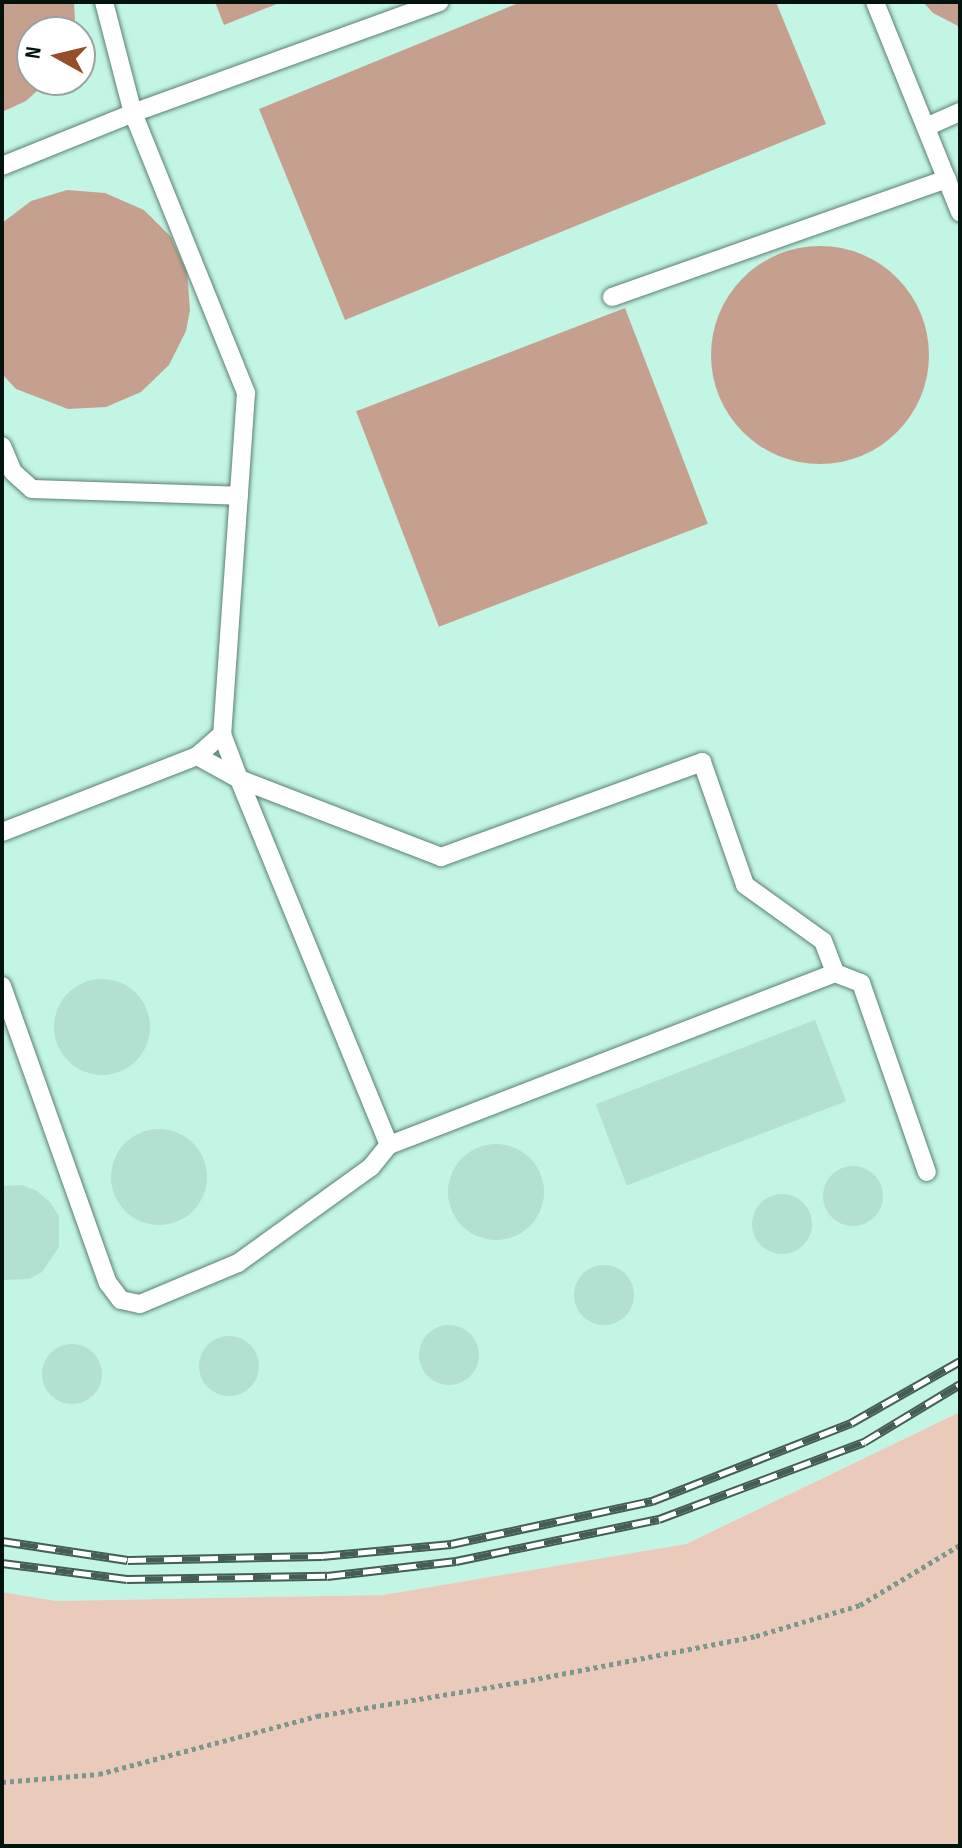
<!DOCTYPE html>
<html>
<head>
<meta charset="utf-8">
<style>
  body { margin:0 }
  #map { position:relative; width:962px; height:1848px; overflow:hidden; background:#d6fef1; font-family:"Sofia Sans Condensed",sans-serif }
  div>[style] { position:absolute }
  .built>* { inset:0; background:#c3f5e4 }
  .green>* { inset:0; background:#e9cabb }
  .water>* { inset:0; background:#c6a08e; transform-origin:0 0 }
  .round { border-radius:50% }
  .building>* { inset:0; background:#b2e0d1; transform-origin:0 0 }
  .path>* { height:5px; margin-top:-2.5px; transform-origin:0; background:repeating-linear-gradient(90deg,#7b978e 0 4px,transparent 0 8px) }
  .roads { filter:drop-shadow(0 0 2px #5b8074) drop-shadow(0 0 2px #5b8074) }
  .service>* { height:18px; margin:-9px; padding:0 9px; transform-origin:9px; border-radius:9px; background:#fff }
  .rail>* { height:9px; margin-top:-4.5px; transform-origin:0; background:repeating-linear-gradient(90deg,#fff 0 18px,#465c56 0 36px); box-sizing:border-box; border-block:2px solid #465c56 }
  span { translate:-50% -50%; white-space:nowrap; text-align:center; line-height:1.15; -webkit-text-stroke:6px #fff; paint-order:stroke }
  .frame { position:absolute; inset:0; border:4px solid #05130f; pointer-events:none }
  .north { position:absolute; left:16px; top:16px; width:80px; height:80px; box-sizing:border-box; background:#fff; border:2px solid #9ba19f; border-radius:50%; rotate:278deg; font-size:22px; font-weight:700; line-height:32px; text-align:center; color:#05130f }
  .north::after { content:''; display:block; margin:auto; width:28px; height:36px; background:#964e29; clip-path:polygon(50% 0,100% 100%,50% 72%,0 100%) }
</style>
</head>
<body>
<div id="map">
  <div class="built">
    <div style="clip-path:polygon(evenodd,2px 2px,960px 2px,960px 1412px,686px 1544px,383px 1595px,56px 1601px,2px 1592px,2px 2px,32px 32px,80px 32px,80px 80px,32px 80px,32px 32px)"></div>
  </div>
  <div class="green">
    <div style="clip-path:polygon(960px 1412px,960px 1846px,2px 1846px,2px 1592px,56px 1601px,383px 1595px,686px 1544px)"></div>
  </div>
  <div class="water">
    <div style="clip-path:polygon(2px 2px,74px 2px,75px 20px,73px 32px,32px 32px,32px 80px,49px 80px,26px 101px,2px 112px)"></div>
    <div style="clip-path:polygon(215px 2px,282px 2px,224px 25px)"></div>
    <div style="clip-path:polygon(521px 2px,776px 2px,826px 124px,345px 320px,259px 109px)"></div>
    <div style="clip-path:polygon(923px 2px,960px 2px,960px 27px,933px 13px)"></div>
    <div style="clip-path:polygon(67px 190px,105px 193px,144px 210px,171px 237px,187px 272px,190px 310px,186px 331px,169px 365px,141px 392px,106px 407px,68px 409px,16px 389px,2px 374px,2px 223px,31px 201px)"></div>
    <div class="round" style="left:711px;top:246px;width:218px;height:218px"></div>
    <div style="left:625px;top:308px;width:231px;height:288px;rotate:69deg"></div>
  </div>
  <div class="building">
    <div class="round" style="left:54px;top:979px;width:96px;height:96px"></div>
    <div style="left:815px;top:1020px;width:87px;height:235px;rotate:69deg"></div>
    <div class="round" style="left:111px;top:1129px;width:96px;height:96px"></div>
    <div class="round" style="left:448px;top:1144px;width:96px;height:96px"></div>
    <div class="round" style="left:823px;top:1166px;width:60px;height:60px"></div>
    <div style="clip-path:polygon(22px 1185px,37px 1191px,50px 1202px,59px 1216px,59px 1247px,42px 1272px,29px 1279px,2px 1280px,2px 1186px)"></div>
    <div class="round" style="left:752px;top:1194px;width:60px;height:60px"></div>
    <div class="round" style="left:574px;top:1265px;width:60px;height:60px"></div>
    <div class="round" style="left:419px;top:1325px;width:60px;height:60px"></div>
    <div class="round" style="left:199px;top:1336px;width:60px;height:60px"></div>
    <div class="round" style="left:42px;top:1344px;width:60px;height:60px"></div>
  </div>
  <div class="path">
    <div style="left:2px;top:1782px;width:97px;rotate:-4.7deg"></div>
    <div style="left:99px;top:1774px;width:226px;rotate:-14.9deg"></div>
    <div style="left:317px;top:1716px;width:201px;rotate:-9.5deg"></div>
    <div style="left:515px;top:1683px;width:246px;rotate:-11deg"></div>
    <div style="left:756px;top:1636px;width:109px;rotate:-16.6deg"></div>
    <div style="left:860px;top:1605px;width:117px;rotate:-31deg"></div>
  </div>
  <div class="roads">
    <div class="service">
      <div style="left:104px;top:2px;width:115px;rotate:75.4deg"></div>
      <div style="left:133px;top:113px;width:302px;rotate:68deg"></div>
      <div style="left:246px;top:393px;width:342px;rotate:94deg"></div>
      <div style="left:222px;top:734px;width:48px;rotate:69.3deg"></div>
      <div style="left:239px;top:779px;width:217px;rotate:21.1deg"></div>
      <div style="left:441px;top:857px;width:278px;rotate:-20deg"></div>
      <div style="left:702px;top:762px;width:130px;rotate:70.7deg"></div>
      <div style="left:745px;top:885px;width:96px;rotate:35.7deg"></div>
      <div style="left:823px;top:941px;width:34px;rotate:69deg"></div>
      <div style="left:835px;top:973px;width:478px;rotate:158.9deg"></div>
      <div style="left:875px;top:2px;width:227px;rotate:68deg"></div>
      <div style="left:926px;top:127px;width:37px;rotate:-24deg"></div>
      <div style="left:2px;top:166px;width:141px;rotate:-22deg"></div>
      <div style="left:133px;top:113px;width:326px;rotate:-19.9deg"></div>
      <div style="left:612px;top:297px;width:355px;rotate:-19.4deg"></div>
      <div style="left:2px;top:446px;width:28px;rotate:67deg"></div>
      <div style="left:13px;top:472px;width:25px;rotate:42deg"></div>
      <div style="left:32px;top:489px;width:207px;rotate:1.9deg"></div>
      <div style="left:2px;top:832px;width:209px;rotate:-21.3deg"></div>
      <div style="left:835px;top:973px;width:28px;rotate:21deg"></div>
      <div style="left:861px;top:983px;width:200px;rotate:70.8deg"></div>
      <div style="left:2px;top:986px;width:315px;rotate:70.4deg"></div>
      <div style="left:108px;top:1283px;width:21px;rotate:53deg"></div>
      <div style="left:121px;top:1300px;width:19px;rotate:12deg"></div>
      <div style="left:140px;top:1304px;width:106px;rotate:-22.7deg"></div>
      <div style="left:238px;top:1263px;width:164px;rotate:-35.8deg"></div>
      <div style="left:371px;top:1167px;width:28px;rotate:-51deg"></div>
      <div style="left:389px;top:1145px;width:396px;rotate:-112.3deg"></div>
      <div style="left:239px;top:779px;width:48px;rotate:-151.3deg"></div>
      <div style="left:197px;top:756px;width:33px;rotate:-41deg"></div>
    </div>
  </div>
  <div class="rail">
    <div style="left:2px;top:1541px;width:127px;rotate:8.6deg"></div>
    <div style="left:128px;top:1560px;width:194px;rotate:-1.2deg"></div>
    <div style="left:322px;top:1556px;width:130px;rotate:-5.3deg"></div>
    <div style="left:451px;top:1544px;width:206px;rotate:-12.1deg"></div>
    <div style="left:652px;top:1501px;width:214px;rotate:-21.4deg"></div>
    <div style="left:851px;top:1423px;width:125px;rotate:-29.6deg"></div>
    <div style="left:2px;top:1563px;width:126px;rotate:7.3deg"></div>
    <div style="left:127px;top:1579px;width:200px;rotate:-0.9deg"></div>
    <div style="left:327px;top:1576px;width:130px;rotate:-6.6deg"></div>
    <div style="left:456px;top:1561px;width:207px;rotate:-11.7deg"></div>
    <div style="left:659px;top:1519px;width:219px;rotate:-20.6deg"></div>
    <div style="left:864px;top:1442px;width:112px;rotate:-31.1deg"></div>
  </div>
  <div class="frame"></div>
  <div class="north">N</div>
</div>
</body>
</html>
